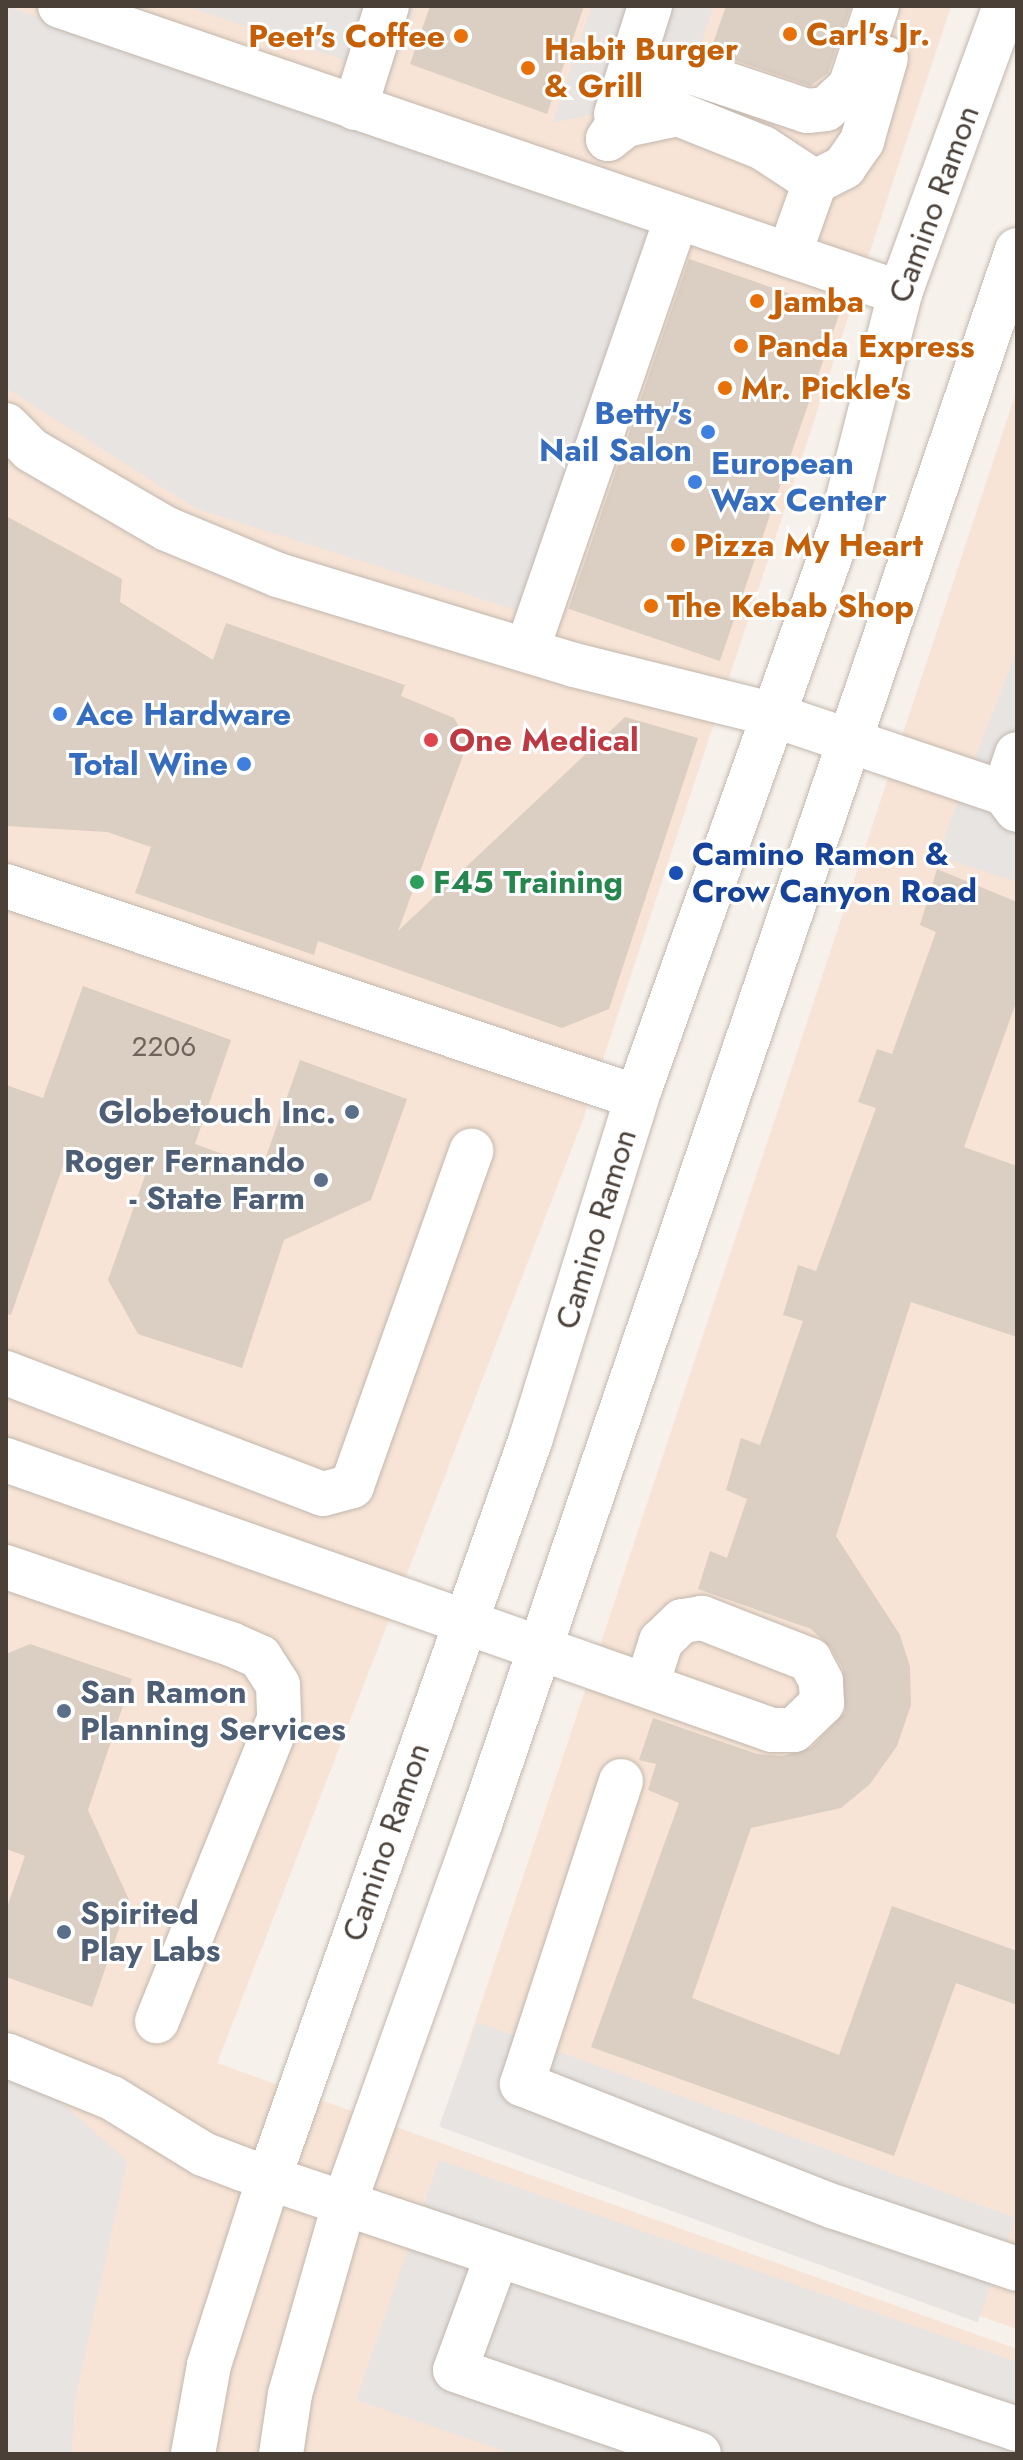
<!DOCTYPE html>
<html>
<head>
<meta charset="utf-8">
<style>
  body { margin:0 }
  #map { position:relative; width:1023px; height:2460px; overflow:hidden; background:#f6f1eb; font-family:Jost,sans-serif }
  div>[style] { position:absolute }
  .commercial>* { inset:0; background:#f7e4d6 }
  .parking>* { inset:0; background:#e7e4e2; transform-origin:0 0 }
  .building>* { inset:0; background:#dbcec3; transform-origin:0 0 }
  .roads { filter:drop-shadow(0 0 2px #c2b7ad) drop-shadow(0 0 2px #c2b7ad) }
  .minor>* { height:44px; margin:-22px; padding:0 22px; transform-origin:22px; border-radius:22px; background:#fff }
  .dots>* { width:22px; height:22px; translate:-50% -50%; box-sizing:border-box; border:4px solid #fff; border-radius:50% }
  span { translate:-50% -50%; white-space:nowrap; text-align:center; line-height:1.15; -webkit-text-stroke:6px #fff; paint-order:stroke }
  .number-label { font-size:28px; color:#6e645b }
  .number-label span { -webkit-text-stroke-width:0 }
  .food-label { font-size:32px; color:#c56008; font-weight:700 }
  .left { translate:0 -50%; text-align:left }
  .right { translate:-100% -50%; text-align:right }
  .street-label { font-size:32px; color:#4a4038 }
  .shop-label { font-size:32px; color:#366cbe; font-weight:700 }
  .health-label { font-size:32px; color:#be3a42; font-weight:700 }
  .transit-label { font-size:32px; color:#164399; font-weight:700 }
  .leisure-label { font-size:32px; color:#27864d; font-weight:700 }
  .service-label { font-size:32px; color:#4e5e75; font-weight:700 }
  .frame { position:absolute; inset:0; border:8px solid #4a4038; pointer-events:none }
</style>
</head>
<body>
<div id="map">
  <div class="commercial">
    <div style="clip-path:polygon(6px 6px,951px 6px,583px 1120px,217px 2063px,1017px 2349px,1017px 2454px,6px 2454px)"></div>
    <div style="clip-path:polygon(1017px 390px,1017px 2329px,440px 2127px)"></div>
  </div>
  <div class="parking">
    <div style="clip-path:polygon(6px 6px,656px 228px,526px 613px,197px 509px,6px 388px)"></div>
    <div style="clip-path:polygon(186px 6px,415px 6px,390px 76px)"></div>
    <div style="clip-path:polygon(592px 6px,714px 6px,683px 94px,553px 123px)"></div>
    <div style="clip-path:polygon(1017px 650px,1017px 882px,937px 856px)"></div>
    <div style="left:477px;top:2022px;width:573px;height:111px;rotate:20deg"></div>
    <div style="clip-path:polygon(6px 2078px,53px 2095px,127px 2161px,75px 2400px,71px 2454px,6px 2454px)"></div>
    <div style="clip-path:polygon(439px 2160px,1017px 2362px,1017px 2454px,513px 2454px,356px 2400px)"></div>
  </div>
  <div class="building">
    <div style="clip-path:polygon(430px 6px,584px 6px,547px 114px,410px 64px)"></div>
    <div style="clip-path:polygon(726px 6px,851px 6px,828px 73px,810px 86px,710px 52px)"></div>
    <div style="left:689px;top:259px;width:160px;height:370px;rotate:19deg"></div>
    <div style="clip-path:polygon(6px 516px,122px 579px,120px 602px,213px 660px,226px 623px,405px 685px,401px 696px,454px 718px,468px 742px,398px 931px,625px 717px,698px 738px,609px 1009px,562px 1028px,318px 941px,314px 955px,135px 893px,151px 847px,107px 832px,6px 826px)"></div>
    <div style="clip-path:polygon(937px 869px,1017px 902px,1017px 1000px,964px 1147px,1017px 1166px,1017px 1337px,911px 1302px,836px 1536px,900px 1635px,910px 1667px,911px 1705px,897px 1746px,870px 1784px,841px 1808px,751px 1828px,692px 1998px,839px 2055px,892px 1906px,1017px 1951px,1017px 2005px,956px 1983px,894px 2156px,591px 2047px,679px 1803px,648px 1790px,656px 1764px,639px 1760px,653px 1718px,757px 1754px,783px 1756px,811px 1748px,845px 1712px,843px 1669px,831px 1648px,811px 1629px,698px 1589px,710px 1551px,727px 1558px,747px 1499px,726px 1490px,741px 1438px,760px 1445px,803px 1321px,783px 1315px,798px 1265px,816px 1271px,876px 1108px,858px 1102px,877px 1049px,892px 1054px,936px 932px,920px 925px)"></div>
    <div style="clip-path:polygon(83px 986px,231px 1040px,195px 1144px,262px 1168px,300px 1060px,407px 1099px,371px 1200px,284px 1240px,242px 1368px,138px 1334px,108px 1280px,146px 1173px,70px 1146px,11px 1315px,6px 1314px,6px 1085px,43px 1098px)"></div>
    <div style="clip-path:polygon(30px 1644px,132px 1679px,88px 1810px,129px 1900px,92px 2007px,6px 1977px,6px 1910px,25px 1856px,6px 1849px,6px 1654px)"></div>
  </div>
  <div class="roads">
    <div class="minor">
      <div style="left:60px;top:6px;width:888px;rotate:18.86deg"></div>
      <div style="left:355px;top:108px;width:107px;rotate:-72.6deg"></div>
      <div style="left:616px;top:114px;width:113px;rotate:-72.5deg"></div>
      <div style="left:608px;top:139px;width:49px;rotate:-56.6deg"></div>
      <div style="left:635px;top:98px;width:42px;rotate:-34.4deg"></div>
      <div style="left:670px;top:74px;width:21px;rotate:-5deg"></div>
      <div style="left:691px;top:72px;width:122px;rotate:18.6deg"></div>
      <div style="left:807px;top:111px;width:19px;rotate:-6deg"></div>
      <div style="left:826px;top:109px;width:33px;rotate:-43deg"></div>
      <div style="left:850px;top:87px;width:85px;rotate:-71.6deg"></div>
      <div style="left:608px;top:139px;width:23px;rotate:-38deg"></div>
      <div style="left:626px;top:125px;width:53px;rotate:-11.9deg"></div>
      <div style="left:678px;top:114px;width:92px;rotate:21.8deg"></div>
      <div style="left:763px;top:148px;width:62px;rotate:33.2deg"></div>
      <div style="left:789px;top:255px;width:77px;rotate:-70.4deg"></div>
      <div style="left:815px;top:182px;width:33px;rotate:-27deg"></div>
      <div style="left:844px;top:167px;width:32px;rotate:-55deg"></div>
      <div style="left:862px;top:141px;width:86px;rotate:-73.9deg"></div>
      <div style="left:6px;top:425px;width:35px;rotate:45deg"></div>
      <div style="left:31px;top:450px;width:157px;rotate:30.2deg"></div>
      <div style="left:167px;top:529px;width:120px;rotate:22.5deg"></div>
      <div style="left:278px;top:575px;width:309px;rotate:16.9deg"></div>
      <div style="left:574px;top:665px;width:202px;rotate:14deg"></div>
      <div style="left:770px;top:714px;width:247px;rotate:18.7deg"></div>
      <div style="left:1004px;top:793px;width:21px;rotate:53deg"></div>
      <div style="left:527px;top:650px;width:457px;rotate:-70.9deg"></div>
      <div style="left:1004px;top:793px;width:41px;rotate:-71.6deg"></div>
      <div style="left:6px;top:886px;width:665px;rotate:18.49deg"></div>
      <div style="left:6px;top:1373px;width:339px;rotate:20.9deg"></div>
      <div style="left:323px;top:1494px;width:30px;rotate:-15deg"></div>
      <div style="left:352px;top:1486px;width:356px;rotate:-70.4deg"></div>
      <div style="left:6px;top:1460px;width:812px;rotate:19.42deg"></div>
      <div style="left:772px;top:1730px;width:22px"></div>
      <div style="left:794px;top:1730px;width:39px;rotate:-44deg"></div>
      <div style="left:822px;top:1703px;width:22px;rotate:-93deg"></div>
      <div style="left:821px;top:1681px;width:24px;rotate:-118deg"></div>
      <div style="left:810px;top:1660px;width:116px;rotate:-158.7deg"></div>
      <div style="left:702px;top:1618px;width:20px;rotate:171deg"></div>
      <div style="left:682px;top:1621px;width:29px;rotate:136deg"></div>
      <div style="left:661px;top:1641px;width:43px;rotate:107.6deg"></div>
      <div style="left:6px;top:1567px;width:238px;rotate:18.9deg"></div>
      <div style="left:231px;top:1644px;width:32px;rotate:24deg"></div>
      <div style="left:260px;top:1657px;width:33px;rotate:57deg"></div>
      <div style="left:278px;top:1685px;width:34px;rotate:88deg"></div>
      <div style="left:279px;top:1719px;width:326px;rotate:112deg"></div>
      <div style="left:621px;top:1781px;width:319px;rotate:108.1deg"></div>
      <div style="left:522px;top:2084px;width:336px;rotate:21.5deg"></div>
      <div style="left:835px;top:2207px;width:192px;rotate:18.8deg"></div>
      <div style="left:6px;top:2055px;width:114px;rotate:22.1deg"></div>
      <div style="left:112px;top:2098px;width:107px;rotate:31.6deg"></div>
      <div style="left:203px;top:2154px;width:42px;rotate:21deg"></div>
      <div style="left:242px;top:2169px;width:817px;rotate:18.55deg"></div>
      <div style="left:497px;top:2256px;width:121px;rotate:110.2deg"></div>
      <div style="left:455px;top:2370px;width:258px;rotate:19deg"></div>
      <div style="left:193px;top:2454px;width:90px;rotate:-79.8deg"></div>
      <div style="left:209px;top:2365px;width:196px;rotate:-72.2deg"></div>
      <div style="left:269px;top:2178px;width:785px;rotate:-70.5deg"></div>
      <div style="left:531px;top:1438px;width:357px;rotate:-72.7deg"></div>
      <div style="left:637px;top:1097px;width:603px;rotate:-70.33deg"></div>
      <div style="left:840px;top:529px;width:244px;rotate:-75.7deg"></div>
      <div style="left:900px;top:293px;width:306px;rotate:-69.9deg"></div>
      <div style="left:281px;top:2454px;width:61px;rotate:-81.5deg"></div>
      <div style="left:290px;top:2394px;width:198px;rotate:-74.1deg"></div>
      <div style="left:344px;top:2204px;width:404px;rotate:-70.3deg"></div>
      <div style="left:480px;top:1824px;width:1663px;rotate:-71.16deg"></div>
    </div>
  </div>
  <div class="dots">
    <div style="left:790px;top:34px;background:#e8710a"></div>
    <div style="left:461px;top:36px;background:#e8710a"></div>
    <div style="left:528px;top:68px;background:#e8710a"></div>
    <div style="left:757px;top:301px;background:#e8710a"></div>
    <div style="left:741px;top:346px;background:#e8710a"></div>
    <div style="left:725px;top:388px;background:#e8710a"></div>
    <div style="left:708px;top:432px;background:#3f7fe0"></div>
    <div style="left:695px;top:482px;background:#3f7fe0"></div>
    <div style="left:678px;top:545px;background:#e8710a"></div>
    <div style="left:651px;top:606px;background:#e8710a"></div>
    <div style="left:60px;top:714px;background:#3f7fe0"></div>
    <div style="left:431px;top:740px;background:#e0444e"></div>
    <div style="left:244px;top:764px;background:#3f7fe0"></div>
    <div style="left:676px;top:873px;background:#1a4fb4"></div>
    <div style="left:417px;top:882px;background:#2e9e5b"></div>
    <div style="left:352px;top:1112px;background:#5c6f8a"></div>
    <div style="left:321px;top:1180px;background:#5c6f8a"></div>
    <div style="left:64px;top:1711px;background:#5c6f8a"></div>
    <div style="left:64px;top:1932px;background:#5c6f8a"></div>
  </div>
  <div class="number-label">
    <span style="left:164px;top:1047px">2206</span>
  </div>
  <div class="food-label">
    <span class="left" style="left:806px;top:34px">Carl's Jr.</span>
    <span class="right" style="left:445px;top:36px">Peet's Coffee</span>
    <span class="left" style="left:544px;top:68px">Habit Burger<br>&amp; Grill</span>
    <span class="left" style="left:773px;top:301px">Jamba</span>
    <span class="left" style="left:757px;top:346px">Panda Express</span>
    <span class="left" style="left:741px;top:388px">Mr. Pickle's</span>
    <span class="left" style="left:694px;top:545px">Pizza My Heart</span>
    <span class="left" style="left:667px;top:606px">The Kebab Shop</span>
  </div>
  <div class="street-label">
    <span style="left:934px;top:204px;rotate:-70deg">Camino Ramon</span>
    <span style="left:596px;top:1229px;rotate:-73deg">Camino Ramon</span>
    <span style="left:386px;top:1842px;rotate:-71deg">Camino Ramon</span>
  </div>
  <div class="shop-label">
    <span class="right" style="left:692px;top:432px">Betty's<br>Nail Salon</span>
    <span class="left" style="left:711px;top:482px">European<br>Wax Center</span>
    <span class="left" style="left:76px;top:714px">Ace Hardware</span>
    <span class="right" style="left:228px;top:764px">Total Wine</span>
  </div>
  <div class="health-label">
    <span class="left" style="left:449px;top:740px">One Medical</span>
  </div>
  <div class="transit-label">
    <span class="left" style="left:692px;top:873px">Camino Ramon &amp;<br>Crow Canyon Road</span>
  </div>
  <div class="leisure-label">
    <span class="left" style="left:433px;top:882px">F45 Training</span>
  </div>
  <div class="service-label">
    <span class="right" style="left:336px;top:1112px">Globetouch Inc.</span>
    <span class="right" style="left:305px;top:1180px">Roger Fernando<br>- State Farm</span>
    <span class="left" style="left:80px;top:1711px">San Ramon<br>Planning Services</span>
    <span class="left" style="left:80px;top:1932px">Spirited<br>Play Labs</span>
  </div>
  <div class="frame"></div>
</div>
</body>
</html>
